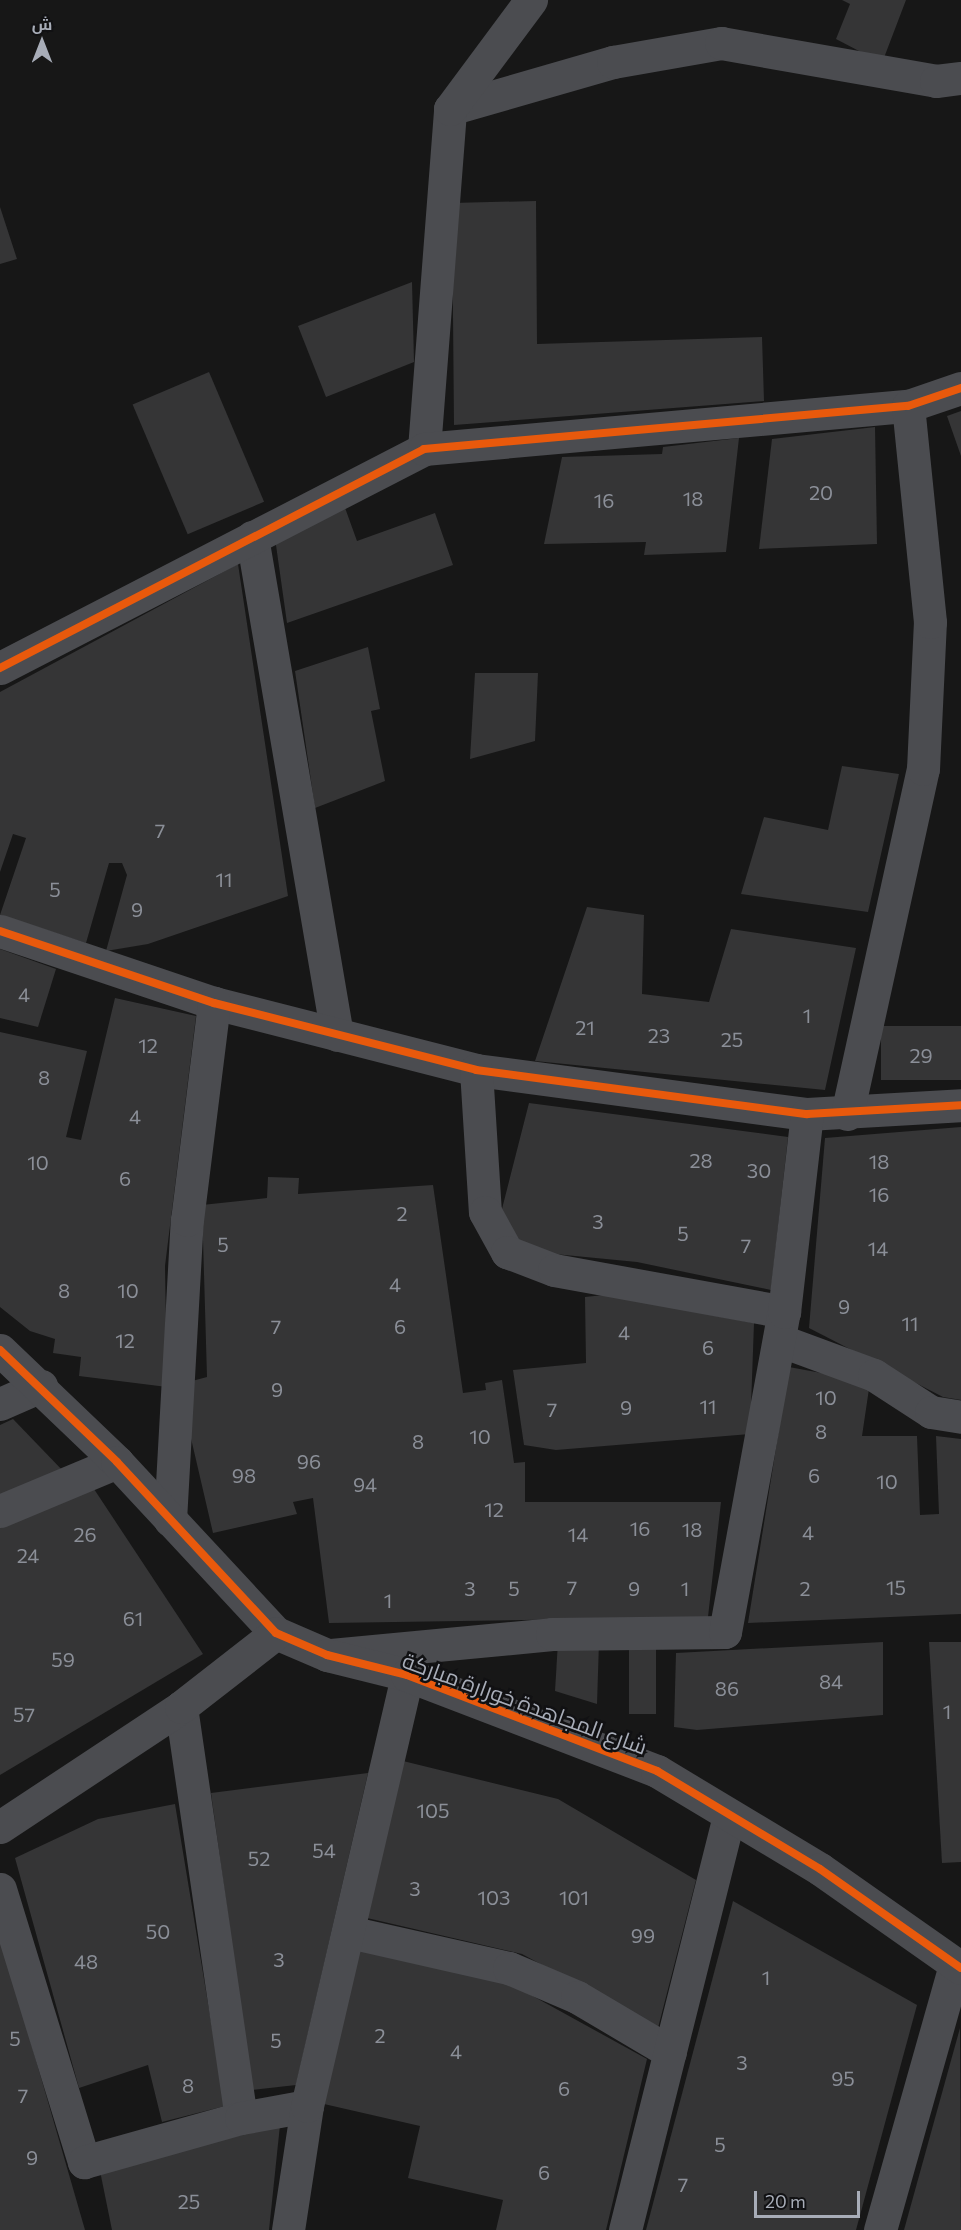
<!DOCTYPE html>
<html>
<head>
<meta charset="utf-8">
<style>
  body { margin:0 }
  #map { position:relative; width:961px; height:2230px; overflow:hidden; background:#171717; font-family:Commissioner,Cairo,sans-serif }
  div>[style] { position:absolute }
  .building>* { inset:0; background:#353536; transform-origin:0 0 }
  .minor>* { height:33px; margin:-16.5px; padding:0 16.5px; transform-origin:16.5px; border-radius:16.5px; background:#4b4c50 }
  .tertiary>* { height:33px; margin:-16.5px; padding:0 16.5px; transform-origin:16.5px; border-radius:16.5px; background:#4b4c50 }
  .cycleway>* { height:8px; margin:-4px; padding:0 4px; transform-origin:4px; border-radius:4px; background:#e8590c }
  span { translate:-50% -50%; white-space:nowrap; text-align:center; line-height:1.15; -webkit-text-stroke:5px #111113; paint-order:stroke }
  .number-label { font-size:20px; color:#8b8f98 }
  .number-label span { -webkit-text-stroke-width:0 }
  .street-label { font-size:22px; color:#a8adb8 }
  .north { position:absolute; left:12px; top:12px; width:60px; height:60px; -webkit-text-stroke:4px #111113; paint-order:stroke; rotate:0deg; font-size:16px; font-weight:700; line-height:24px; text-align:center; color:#a8adb8 }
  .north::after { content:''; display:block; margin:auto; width:21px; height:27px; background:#a8adb8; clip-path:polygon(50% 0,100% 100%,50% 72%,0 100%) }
  .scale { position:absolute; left:754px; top:2191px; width:106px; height:27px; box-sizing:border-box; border:3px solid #a8adb8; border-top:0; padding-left:8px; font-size:18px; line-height:21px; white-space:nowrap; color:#a8adb8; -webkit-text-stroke:4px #111113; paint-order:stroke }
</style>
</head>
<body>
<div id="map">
  <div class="building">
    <div style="clip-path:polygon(842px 0,906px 0,882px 63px,836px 39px,850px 4px)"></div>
    <div style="clip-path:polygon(536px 201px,537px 344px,762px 337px,764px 401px,454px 425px,452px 203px)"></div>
    <div style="clip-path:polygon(0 207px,17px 259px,0 264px)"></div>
    <div style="clip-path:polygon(412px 282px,414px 362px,326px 397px,298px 326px)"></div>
    <div style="left:209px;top:372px;width:141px;height:83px;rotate:67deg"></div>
    <div style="clip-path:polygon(961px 411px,961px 456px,947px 416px)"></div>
    <div style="clip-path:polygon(875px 427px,877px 544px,759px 549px,772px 439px)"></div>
    <div style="clip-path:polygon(739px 438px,726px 552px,644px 555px,646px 542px,544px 544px,562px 457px,662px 454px,663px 447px)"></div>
    <div style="clip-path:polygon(344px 505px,357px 541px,435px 513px,453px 565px,287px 623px,275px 538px)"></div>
    <div style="clip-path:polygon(238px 564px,288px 896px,148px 944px,106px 951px,127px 875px,122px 863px,109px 863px,86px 943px,0 915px,26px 838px,13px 834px,0 872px,0 692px)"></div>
    <div style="clip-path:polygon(368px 647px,380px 709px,371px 711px,385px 781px,315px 808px,295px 671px)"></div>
    <div style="clip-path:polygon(475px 673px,538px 673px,535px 741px,470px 759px)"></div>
    <div style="clip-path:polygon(842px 766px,899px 774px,868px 912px,741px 894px,764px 817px,828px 830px)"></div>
    <div style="clip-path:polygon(587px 907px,644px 915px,642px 994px,709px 1002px,731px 929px,856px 948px,825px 1090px,535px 1061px)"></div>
    <div style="clip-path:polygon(0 949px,56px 969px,38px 1027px,0 1018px)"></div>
    <div style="clip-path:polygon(115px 998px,196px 1016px,165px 1266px,167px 1387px,79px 1376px,81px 1357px,53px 1353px,55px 1339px,30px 1331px,0 1307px,0 1032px,87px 1051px,66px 1137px,81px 1140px)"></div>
    <div style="left:961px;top:1026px;width:54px;height:80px;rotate:90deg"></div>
    <div style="clip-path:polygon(529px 1103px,788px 1137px,771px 1290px,637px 1262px,492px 1248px)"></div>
    <div style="clip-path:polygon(961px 1127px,961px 1400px,943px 1397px,809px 1328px,825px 1138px)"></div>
    <div style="clip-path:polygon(268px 1177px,299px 1178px,298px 1194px,433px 1185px,463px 1393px,486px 1390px,485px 1383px,502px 1380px,514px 1463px,525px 1462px,525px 1502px,721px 1502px,708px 1617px,329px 1623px,313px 1498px,293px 1502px,297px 1514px,213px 1533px,190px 1434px,192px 1381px,207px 1377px,202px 1205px,267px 1198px)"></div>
    <div style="clip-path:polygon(604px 1295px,754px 1323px,750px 1434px,556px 1450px,524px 1445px,513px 1370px,586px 1363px,585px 1297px)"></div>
    <div style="clip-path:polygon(789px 1367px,870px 1382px,862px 1436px,917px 1436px,920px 1515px,939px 1514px,936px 1436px,961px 1439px,961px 1614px,748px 1623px)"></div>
    <div style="clip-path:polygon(13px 1419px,65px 1473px,0 1499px,0 1425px)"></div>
    <div style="clip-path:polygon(94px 1489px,203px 1654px,0 1775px,0 1528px)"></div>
    <div style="clip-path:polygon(558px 1642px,599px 1642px,597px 1704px,555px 1691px)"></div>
    <div style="left:629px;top:1642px;width:27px;height:72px"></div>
    <div style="clip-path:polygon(883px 1642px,883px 1715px,697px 1730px,674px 1727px,676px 1653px)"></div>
    <div style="clip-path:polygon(929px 1642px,961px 1642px,961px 1862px,942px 1863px)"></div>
    <div style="clip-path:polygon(403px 1761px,558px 1799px,696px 1880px,658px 2028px,522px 1954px,367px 1918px)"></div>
    <div style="clip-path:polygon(368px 1773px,296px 2085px,252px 2090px,211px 1793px)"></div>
    <div style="clip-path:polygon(175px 1804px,225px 2106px,162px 2122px,148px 2065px,79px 2088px,15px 1858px,98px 1819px)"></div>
    <div style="clip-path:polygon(733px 1901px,917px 2005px,856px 2230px,646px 2230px)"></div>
    <div style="clip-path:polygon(0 1939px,1px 1939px,85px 2230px,0 2230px)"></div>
    <div style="clip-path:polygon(360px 1950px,511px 1984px,647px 2059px,606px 2230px,496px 2230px,503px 2200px,408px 2178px,420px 2126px,324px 2104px)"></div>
    <div style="clip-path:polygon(960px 2028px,961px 2230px,904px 2230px)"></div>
    <div style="clip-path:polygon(280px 2125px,269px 2230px,112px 2230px,100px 2171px)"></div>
  </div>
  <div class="minor">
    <div style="left:450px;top:109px;width:170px;rotate:-16.1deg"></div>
    <div style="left:613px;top:62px;width:110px;rotate:-10deg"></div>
    <div style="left:721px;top:43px;width:218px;rotate:10deg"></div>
    <div style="left:936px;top:81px;width:25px;rotate:-7deg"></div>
    <div style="left:424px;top:449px;width:341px;rotate:-85.6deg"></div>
    <div style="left:450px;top:109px;width:136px;rotate:-53.4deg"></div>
    <div style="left:252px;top:537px;width:505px;rotate:80.31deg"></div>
    <div style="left:0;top:668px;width:477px;rotate:-27.3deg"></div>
    <div style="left:424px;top:449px;width:486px;rotate:-5.1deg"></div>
    <div style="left:908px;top:406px;width:56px;rotate:-18.8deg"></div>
    <div style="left:0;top:931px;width:226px;rotate:18.6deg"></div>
    <div style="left:214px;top:1003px;width:270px;rotate:14.3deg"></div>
    <div style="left:476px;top:1070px;width:334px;rotate:7.6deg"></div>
    <div style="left:807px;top:1114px;width:154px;rotate:-3.3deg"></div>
    <div style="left:476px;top:1070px;width:142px;rotate:86.4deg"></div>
    <div style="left:485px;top:1212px;width:46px;rotate:61.2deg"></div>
    <div style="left:507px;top:1252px;width:50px;rotate:21deg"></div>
    <div style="left:554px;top:1270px;width:234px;rotate:10.3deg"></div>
    <div style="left:847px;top:1114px;width:353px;rotate:-77.6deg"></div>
    <div style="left:923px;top:769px;width:147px;rotate:-87.3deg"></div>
    <div style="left:930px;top:622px;width:217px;rotate:-95.8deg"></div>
    <div style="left:779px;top:1340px;width:101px;rotate:20.2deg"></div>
    <div style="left:874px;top:1375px;width:68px;rotate:33deg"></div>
    <div style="left:931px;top:1412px;width:30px;rotate:9deg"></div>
    <div style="left:0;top:1404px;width:45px;rotate:-23.7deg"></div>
    <div style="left:0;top:1511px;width:127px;rotate:-22.7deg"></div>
    <div style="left:170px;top:1520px;width:300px;rotate:-86.8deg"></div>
    <div style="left:187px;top:1220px;width:219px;rotate:-82.9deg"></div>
    <div style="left:331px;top:1655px;width:222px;rotate:-5.4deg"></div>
    <div style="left:552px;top:1634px;width:173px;rotate:-0.7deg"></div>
    <div style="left:725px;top:1632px;width:325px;rotate:-79.6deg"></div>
    <div style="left:784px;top:1312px;width:199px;rotate:-83.4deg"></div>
    <div style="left:181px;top:1707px;width:415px;rotate:81.7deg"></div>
    <div style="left:0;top:1889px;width:286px;rotate:72.9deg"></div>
    <div style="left:84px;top:2162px;width:163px;rotate:-15.7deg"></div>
    <div style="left:241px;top:2118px;width:67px;rotate:-10.3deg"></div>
    <div style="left:349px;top:1932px;width:164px;rotate:12.7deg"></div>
    <div style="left:509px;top:1968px;width:74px;rotate:23.1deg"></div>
    <div style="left:577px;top:1997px;width:108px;rotate:30.6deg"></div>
    <div style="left:288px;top:2230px;width:125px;rotate:-81.3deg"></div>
    <div style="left:307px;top:2106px;width:442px;rotate:-76.9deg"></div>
    <div style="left:625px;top:2230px;width:427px;rotate:-75.9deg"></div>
    <div style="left:880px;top:2230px;width:275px;rotate:-74.2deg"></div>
  </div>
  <div class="tertiary">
    <div style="left:0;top:1350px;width:162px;rotate:43.7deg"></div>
    <div style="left:117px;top:1462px;width:233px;rotate:47.1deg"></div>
    <div style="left:276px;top:1633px;width:56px;rotate:23.3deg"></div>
    <div style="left:327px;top:1655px;width:82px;rotate:14deg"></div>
    <div style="left:407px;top:1675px;width:268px;rotate:21deg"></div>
    <div style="left:657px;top:1771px;width:190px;rotate:31deg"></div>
    <div style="left:820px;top:1869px;width:172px;rotate:35.1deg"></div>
    <div style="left:0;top:1827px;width:217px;rotate:-33.5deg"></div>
    <div style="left:181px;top:1707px;width:120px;rotate:-37.9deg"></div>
  </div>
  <div class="cycleway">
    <div style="left:0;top:668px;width:477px;rotate:-27.3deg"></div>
    <div style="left:424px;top:449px;width:486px;rotate:-5.1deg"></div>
    <div style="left:908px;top:406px;width:56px;rotate:-18.8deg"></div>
    <div style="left:0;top:931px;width:226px;rotate:18.6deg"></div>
    <div style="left:214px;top:1003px;width:270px;rotate:14.3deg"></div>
    <div style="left:476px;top:1070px;width:334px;rotate:7.6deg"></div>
    <div style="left:807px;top:1114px;width:154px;rotate:-3.3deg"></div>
    <div style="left:0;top:1350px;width:162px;rotate:43.7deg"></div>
    <div style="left:117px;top:1462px;width:233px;rotate:47.1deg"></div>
    <div style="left:276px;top:1633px;width:56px;rotate:23.3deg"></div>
    <div style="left:327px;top:1655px;width:82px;rotate:14deg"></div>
    <div style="left:407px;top:1675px;width:268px;rotate:21deg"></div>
    <div style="left:657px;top:1771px;width:190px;rotate:31deg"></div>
    <div style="left:820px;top:1869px;width:172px;rotate:35.1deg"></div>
  </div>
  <div class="number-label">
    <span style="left:821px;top:492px">20</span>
    <span style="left:693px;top:498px">18</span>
    <span style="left:604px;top:500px">16</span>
    <span style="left:160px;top:830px">7</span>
    <span style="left:224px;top:879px">11</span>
    <span style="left:55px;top:889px">5</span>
    <span style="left:137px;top:909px">9</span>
    <span style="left:24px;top:994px">4</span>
    <span style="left:807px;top:1015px">1</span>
    <span style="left:585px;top:1027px">21</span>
    <span style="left:659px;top:1035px">23</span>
    <span style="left:732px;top:1039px">25</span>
    <span style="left:148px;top:1045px">12</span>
    <span style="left:921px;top:1055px">29</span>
    <span style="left:44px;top:1077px">8</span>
    <span style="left:135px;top:1116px">4</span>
    <span style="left:701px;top:1160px">28</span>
    <span style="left:879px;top:1161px">18</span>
    <span style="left:38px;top:1162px">10</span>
    <span style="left:759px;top:1170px">30</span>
    <span style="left:125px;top:1178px">6</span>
    <span style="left:879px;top:1194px">16</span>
    <span style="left:402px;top:1213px">2</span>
    <span style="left:598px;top:1221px">3</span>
    <span style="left:683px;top:1233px">5</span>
    <span style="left:223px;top:1244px">5</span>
    <span style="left:746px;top:1245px">7</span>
    <span style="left:878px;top:1248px">14</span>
    <span style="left:395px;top:1284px">4</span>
    <span style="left:64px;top:1290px">8</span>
    <span style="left:128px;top:1290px">10</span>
    <span style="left:844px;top:1306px">9</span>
    <span style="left:910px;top:1323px">11</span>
    <span style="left:276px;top:1326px">7</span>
    <span style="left:400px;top:1326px">6</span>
    <span style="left:624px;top:1332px">4</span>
    <span style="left:125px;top:1340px">12</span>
    <span style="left:708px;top:1347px">6</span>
    <span style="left:277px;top:1389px">9</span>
    <span style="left:826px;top:1397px">10</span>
    <span style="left:708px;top:1406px">11</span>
    <span style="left:626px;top:1407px">9</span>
    <span style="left:552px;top:1409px">7</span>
    <span style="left:821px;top:1431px">8</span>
    <span style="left:480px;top:1436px">10</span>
    <span style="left:418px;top:1441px">8</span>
    <span style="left:309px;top:1461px">96</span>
    <span style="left:244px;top:1475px">98</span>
    <span style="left:814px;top:1475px">6</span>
    <span style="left:887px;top:1481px">10</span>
    <span style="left:365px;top:1484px">94</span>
    <span style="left:494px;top:1509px">12</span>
    <span style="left:640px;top:1528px">16</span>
    <span style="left:692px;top:1529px">18</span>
    <span style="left:808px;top:1532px">4</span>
    <span style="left:85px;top:1534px">26</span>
    <span style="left:578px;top:1534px">14</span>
    <span style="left:28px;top:1555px">24</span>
    <span style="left:572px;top:1587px">7</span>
    <span style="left:896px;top:1587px">15</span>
    <span style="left:470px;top:1588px">3</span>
    <span style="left:514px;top:1588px">5</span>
    <span style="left:634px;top:1588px">9</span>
    <span style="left:685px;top:1588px">1</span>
    <span style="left:805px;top:1588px">2</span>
    <span style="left:388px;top:1600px">1</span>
    <span style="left:133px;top:1618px">61</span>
    <span style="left:63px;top:1659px">59</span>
    <span style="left:831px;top:1681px">84</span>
    <span style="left:727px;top:1688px">86</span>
    <span style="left:947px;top:1711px">1</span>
    <span style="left:24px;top:1714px">57</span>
    <span style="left:433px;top:1810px">105</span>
    <span style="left:324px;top:1850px">54</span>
    <span style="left:259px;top:1858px">52</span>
    <span style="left:415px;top:1888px">3</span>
    <span style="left:494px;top:1897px">103</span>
    <span style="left:574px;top:1897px">101</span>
    <span style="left:158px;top:1931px">50</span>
    <span style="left:643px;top:1935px">99</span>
    <span style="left:279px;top:1959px">3</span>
    <span style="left:86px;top:1961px">48</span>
    <span style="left:766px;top:1977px">1</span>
    <span style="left:380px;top:2035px">2</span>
    <span style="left:15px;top:2038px">5</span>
    <span style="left:276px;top:2040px">5</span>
    <span style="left:456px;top:2051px">4</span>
    <span style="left:742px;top:2062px">3</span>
    <span style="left:843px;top:2078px">95</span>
    <span style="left:188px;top:2085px">8</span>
    <span style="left:564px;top:2088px">6</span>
    <span style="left:23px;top:2095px">7</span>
    <span style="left:720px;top:2144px">5</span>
    <span style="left:32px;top:2157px">9</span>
    <span style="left:544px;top:2172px">6</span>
    <span style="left:683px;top:2184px">7</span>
    <span style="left:189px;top:2201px">25</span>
  </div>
  <div class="street-label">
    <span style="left:525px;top:1703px;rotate:20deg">شارع المجاهدة خورارة مباركة</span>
  </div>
  <div class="north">ش</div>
  <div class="scale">20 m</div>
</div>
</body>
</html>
